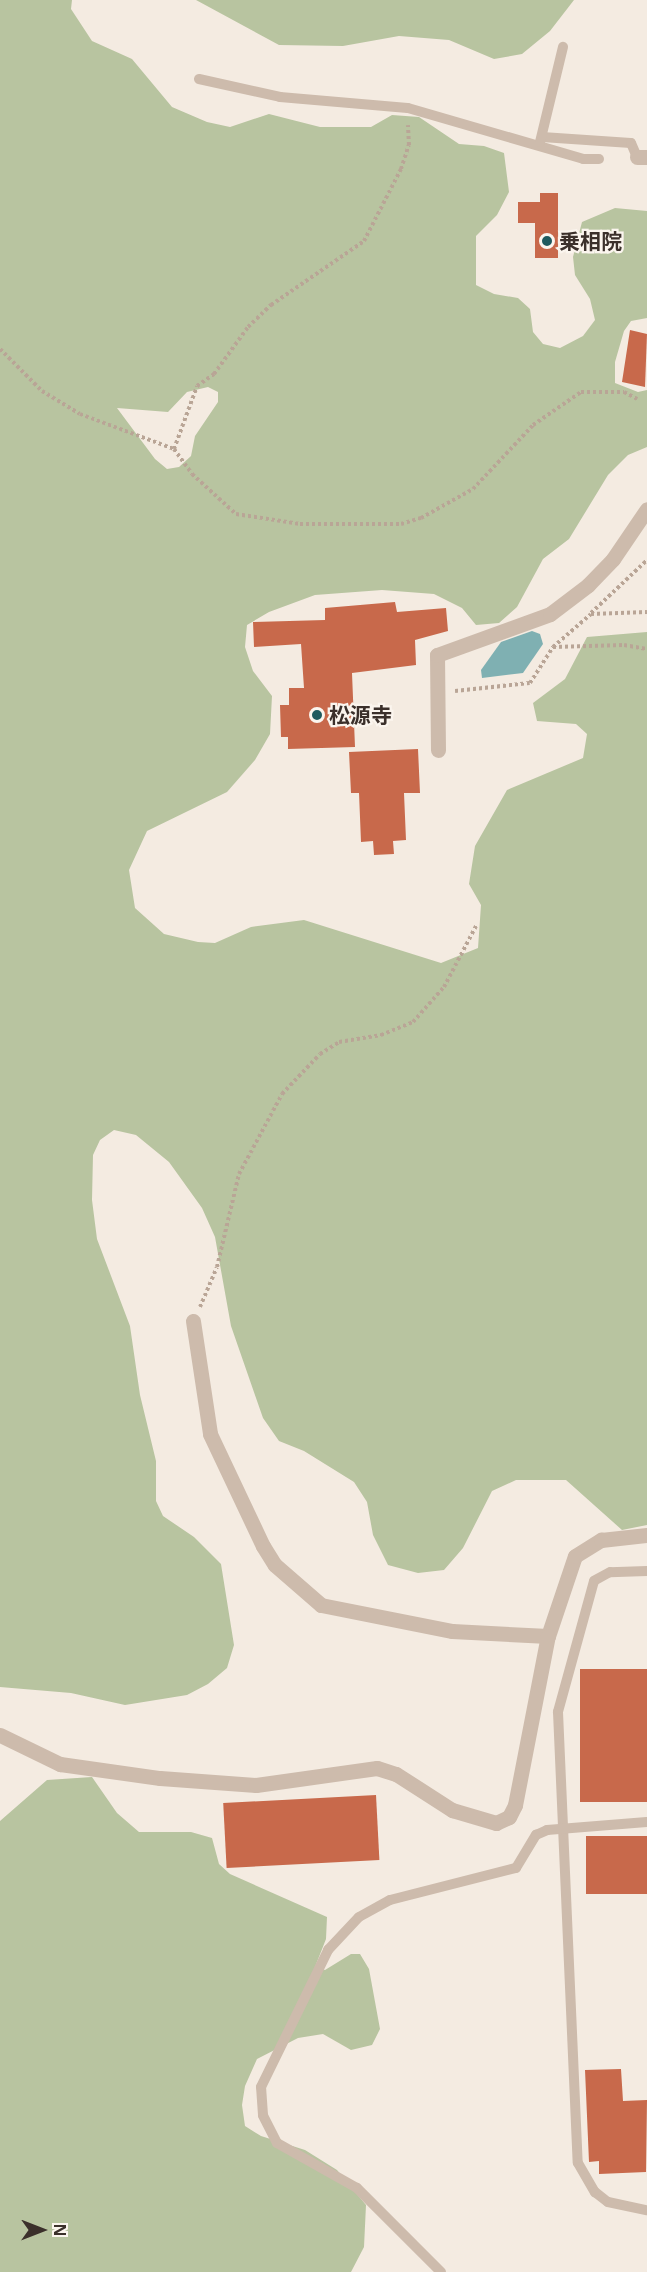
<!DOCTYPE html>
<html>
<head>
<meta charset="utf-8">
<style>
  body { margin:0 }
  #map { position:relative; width:647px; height:2272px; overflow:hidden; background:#f4ebe1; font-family:"Open Sans","Noto Sans JP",sans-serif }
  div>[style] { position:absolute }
  .green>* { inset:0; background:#b8c4a0 }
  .water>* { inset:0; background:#7fb0b2 }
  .building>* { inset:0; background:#c8694b; transform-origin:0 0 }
  .path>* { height:4px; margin-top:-2px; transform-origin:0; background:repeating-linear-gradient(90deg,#b9a596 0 3px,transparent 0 6px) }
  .service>* { height:10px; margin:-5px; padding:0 5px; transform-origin:5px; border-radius:5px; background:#cdbbac }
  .minor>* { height:15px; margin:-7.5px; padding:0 7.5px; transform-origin:7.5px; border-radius:7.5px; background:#cdbbac }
  .dots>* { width:16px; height:16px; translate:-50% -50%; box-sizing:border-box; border:3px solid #fbf5ee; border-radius:50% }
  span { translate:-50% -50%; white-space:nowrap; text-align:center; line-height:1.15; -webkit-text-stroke:4.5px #fbf5ee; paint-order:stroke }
  .poi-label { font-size:21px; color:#3b302b; font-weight:700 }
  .left { translate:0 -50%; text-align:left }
  .north { position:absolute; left:12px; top:2200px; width:60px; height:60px; -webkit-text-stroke:4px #fbf5ee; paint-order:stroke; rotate:90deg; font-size:16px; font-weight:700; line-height:24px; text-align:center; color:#3b302b }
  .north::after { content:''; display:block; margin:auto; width:21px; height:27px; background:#3b302b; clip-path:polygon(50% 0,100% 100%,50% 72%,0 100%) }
</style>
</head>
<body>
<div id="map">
  <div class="green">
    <div style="clip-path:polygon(evenodd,0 0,72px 0,71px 9px,92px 41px,132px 59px,172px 107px,207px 122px,230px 127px,269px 114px,320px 127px,371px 127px,392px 115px,419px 117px,459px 144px,484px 146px,504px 153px,509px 192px,497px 215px,476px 236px,476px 285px,494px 294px,518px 298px,530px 309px,533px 332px,543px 344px,560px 348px,583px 336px,595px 320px,590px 299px,575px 275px,573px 257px,582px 222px,615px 208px,647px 211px,647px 318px,631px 321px,624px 331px,615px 362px,615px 383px,638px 392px,647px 390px,647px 447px,628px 455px,608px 475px,569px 539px,543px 559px,517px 607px,499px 623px,476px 625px,462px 608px,434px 594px,382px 590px,315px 595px,269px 612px,247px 625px,245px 647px,253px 671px,272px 696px,270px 734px,255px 760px,227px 792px,147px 831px,129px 870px,135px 908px,164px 934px,198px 942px,215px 943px,251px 927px,304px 920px,441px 963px,478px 948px,481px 905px,469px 884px,475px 846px,507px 790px,583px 758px,587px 734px,576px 724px,537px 721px,533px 703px,565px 679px,587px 637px,647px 632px,647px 1525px,622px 1530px,566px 1480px,516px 1480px,492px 1491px,463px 1548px,444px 1570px,418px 1573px,388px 1565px,373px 1535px,367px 1502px,354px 1482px,304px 1451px,279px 1441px,263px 1418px,231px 1326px,215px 1237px,202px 1208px,169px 1162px,136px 1135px,114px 1130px,100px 1140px,93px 1155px,92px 1200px,97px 1239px,130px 1326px,140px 1395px,156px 1461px,156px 1501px,163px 1516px,194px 1537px,221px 1564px,234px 1645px,227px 1668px,208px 1684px,187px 1695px,125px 1705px,71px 1693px,0 1687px,0 0,208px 387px,218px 392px,218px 402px,195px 436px,191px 456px,179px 467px,167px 469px,155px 459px,117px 408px,168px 412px,187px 392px,208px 387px)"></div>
    <div style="clip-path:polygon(196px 0,574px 0,550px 31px,522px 54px,494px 59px,449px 40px,399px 36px,343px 46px,279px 45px)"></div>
    <div style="clip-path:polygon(92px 1777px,117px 1813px,139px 1832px,191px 1832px,212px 1838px,219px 1864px,230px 1874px,327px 1917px,326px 1939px,315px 1967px,325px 1970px,351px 1954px,360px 1954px,369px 1969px,380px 2029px,372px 2045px,351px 2050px,323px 2034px,298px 2038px,257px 2059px,245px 2086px,242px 2105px,245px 2126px,261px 2136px,305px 2150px,337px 2170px,366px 2205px,364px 2247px,351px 2272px,0 2272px,0 1821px,47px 1780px)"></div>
  </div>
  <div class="water">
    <div style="clip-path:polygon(532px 631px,540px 634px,543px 644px,523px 673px,482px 678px,481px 670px,501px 642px)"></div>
  </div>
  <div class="building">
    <div style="clip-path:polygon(540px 193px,558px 193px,558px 258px,535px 258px,535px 223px,518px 223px,518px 202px,540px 202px)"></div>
    <div style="clip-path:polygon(630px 330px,647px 334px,645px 387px,622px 382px)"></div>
    <div style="clip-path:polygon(395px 602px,397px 612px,446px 608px,448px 631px,415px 640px,416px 665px,352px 673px,355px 747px,288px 749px,288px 737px,281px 737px,280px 705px,289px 705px,289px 688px,304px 688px,301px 644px,254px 647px,253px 622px,325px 620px,325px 608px)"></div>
    <div style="clip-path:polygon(418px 749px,420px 793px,404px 793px,406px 840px,393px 841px,394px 854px,374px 855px,373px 841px,361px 842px,359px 793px,351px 793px,349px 752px)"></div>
    <div style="left:647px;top:1669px;width:133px;height:67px;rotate:90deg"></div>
    <div style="left:376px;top:1795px;width:65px;height:153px;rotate:87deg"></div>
    <div style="left:647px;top:1836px;width:58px;height:61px;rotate:90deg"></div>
    <div style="clip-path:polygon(621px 2069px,623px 2101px,647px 2100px,646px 2172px,599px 2174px,599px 2161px,589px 2162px,585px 2070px)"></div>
  </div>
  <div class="path">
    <div style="left:0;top:349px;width:59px;rotate:45deg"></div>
    <div style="left:42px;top:391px;width:44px;rotate:31.2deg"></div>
    <div style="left:80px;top:414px;width:100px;rotate:20.4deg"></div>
    <div style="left:174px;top:449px;width:31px;rotate:54deg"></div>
    <div style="left:192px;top:474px;width:59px;rotate:42.3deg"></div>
    <div style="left:236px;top:514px;width:65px;rotate:8.9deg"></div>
    <div style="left:300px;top:524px;width:101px"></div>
    <div style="left:401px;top:524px;width:21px;rotate:-17deg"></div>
    <div style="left:421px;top:518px;width:60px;rotate:-29.1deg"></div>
    <div style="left:473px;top:489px;width:88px;rotate:-46.8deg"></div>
    <div style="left:533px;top:425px;width:58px;rotate:-34.5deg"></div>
    <div style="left:581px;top:392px;width:43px"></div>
    <div style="left:624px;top:392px;width:15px;rotate:28deg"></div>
    <div style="left:174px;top:449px;width:67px;rotate:-69.9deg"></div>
    <div style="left:197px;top:386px;width:21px;rotate:-35deg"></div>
    <div style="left:214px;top:374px;width:58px;rotate:-54.1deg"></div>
    <div style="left:248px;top:327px;width:32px;rotate:-44deg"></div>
    <div style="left:271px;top:305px;width:113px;rotate:-34.5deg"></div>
    <div style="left:364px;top:241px;width:81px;rotate:-62.8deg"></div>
    <div style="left:401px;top:169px;width:25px;rotate:-72deg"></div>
    <div style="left:409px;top:145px;width:20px;rotate:-93deg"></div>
    <div style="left:591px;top:613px;width:77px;rotate:-43.4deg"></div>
    <div style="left:553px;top:647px;width:71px;rotate:-1.6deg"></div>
    <div style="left:624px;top:645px;width:23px;rotate:10deg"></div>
    <div style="left:455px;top:691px;width:75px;rotate:-6.1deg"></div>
    <div style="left:530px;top:683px;width:43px;rotate:-57.4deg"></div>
    <div style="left:553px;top:647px;width:50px;rotate:-41deg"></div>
    <div style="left:591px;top:614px;width:56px;rotate:-2deg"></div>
    <div style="left:200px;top:1307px;width:43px;rotate:-67deg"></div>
    <div style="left:217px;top:1267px;width:96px;rotate:-76.7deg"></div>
    <div style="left:239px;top:1174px;width:91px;rotate:-61.7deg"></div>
    <div style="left:282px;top:1094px;width:55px;rotate:-46.5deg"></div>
    <div style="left:320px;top:1054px;width:22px;rotate:-32deg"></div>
    <div style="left:339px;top:1042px;width:43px;rotate:-9.5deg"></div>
    <div style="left:381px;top:1035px;width:35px;rotate:-22deg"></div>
    <div style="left:413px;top:1022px;width:47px;rotate:-48.5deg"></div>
    <div style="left:444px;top:987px;width:69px;rotate:-62.3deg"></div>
  </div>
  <div class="service">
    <div style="left:199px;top:79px;width:83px;rotate:12.5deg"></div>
    <div style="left:280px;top:97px;width:128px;rotate:4.9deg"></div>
    <div style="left:408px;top:108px;width:182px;rotate:16.2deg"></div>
    <div style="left:583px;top:159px;width:16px"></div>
    <div style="left:542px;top:137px;width:89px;rotate:3.9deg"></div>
    <div style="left:631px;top:143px;width:15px;rotate:67deg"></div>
    <div style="left:540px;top:142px;width:98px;rotate:-76.4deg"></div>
    <div style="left:647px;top:1571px;width:37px;rotate:178deg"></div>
    <div style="left:610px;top:1572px;width:18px;rotate:151deg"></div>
    <div style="left:594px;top:1581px;width:136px;rotate:105.4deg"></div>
    <div style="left:558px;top:1712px;width:451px;rotate:87.5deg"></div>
    <div style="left:578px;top:2163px;width:34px;rotate:60deg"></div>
    <div style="left:595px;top:2192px;width:16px;rotate:38deg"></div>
    <div style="left:608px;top:2202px;width:40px;rotate:12deg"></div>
    <div style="left:441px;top:2272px;width:119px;rotate:-135deg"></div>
    <div style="left:357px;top:2188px;width:92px;rotate:-150.6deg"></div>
    <div style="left:277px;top:2143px;width:31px;rotate:-117deg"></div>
    <div style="left:263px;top:2115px;width:28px;rotate:-94deg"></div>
    <div style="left:261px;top:2087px;width:153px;rotate:-63.9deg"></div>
    <div style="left:328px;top:1950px;width:45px;rotate:-46.8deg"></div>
    <div style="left:359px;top:1917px;width:35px;rotate:-29deg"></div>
    <div style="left:390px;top:1900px;width:130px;rotate:-14.3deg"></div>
    <div style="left:516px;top:1868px;width:39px;rotate:-59deg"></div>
    <div style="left:536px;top:1835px;width:12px;rotate:-24deg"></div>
    <div style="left:547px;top:1830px;width:100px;rotate:-4.6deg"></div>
  </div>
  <div class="minor">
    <div style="left:637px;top:157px;width:10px"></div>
    <div style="left:438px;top:750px;width:95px;rotate:-90.6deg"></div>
    <div style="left:437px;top:655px;width:120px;rotate:-19.9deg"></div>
    <div style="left:550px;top:614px;width:48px;rotate:-37.3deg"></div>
    <div style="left:588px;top:585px;width:36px;rotate:-46deg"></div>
    <div style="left:613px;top:559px;width:60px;rotate:-55.8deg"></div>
    <div style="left:193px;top:1321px;width:114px;rotate:81.4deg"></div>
    <div style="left:210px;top:1434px;width:124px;rotate:64.7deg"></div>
    <div style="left:263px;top:1546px;width:22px;rotate:58deg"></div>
    <div style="left:275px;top:1565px;width:61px;rotate:41deg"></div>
    <div style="left:321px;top:1605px;width:134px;rotate:11.2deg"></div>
    <div style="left:452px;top:1631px;width:96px;rotate:3deg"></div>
    <div style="left:548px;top:1636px;width:84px;rotate:-71.4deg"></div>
    <div style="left:575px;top:1556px;width:31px;rotate:-32deg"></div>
    <div style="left:601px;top:1540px;width:46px;rotate:-6.2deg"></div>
    <div style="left:0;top:1735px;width:67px;rotate:25.8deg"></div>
    <div style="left:60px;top:1764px;width:101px;rotate:8deg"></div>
    <div style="left:160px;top:1778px;width:96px;rotate:4.2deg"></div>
    <div style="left:256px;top:1785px;width:122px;rotate:-8deg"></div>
    <div style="left:377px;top:1768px;width:20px;rotate:18deg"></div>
    <div style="left:396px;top:1774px;width:67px;rotate:32.7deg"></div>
    <div style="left:452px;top:1810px;width:46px;rotate:16.5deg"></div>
    <div style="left:496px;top:1823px;width:14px;rotate:-25deg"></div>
    <div style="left:509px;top:1817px;width:13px;rotate:-63deg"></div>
    <div style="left:515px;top:1805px;width:172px;rotate:-79deg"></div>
  </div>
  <div class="dots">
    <div style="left:547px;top:241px;background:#1f5a5e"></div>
    <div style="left:317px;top:715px;background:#1f5a5e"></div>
  </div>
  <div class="poi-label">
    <span class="left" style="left:559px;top:241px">乗相院</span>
    <span class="left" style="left:329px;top:715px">松源寺</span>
  </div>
  <div class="north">N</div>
</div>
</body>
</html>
